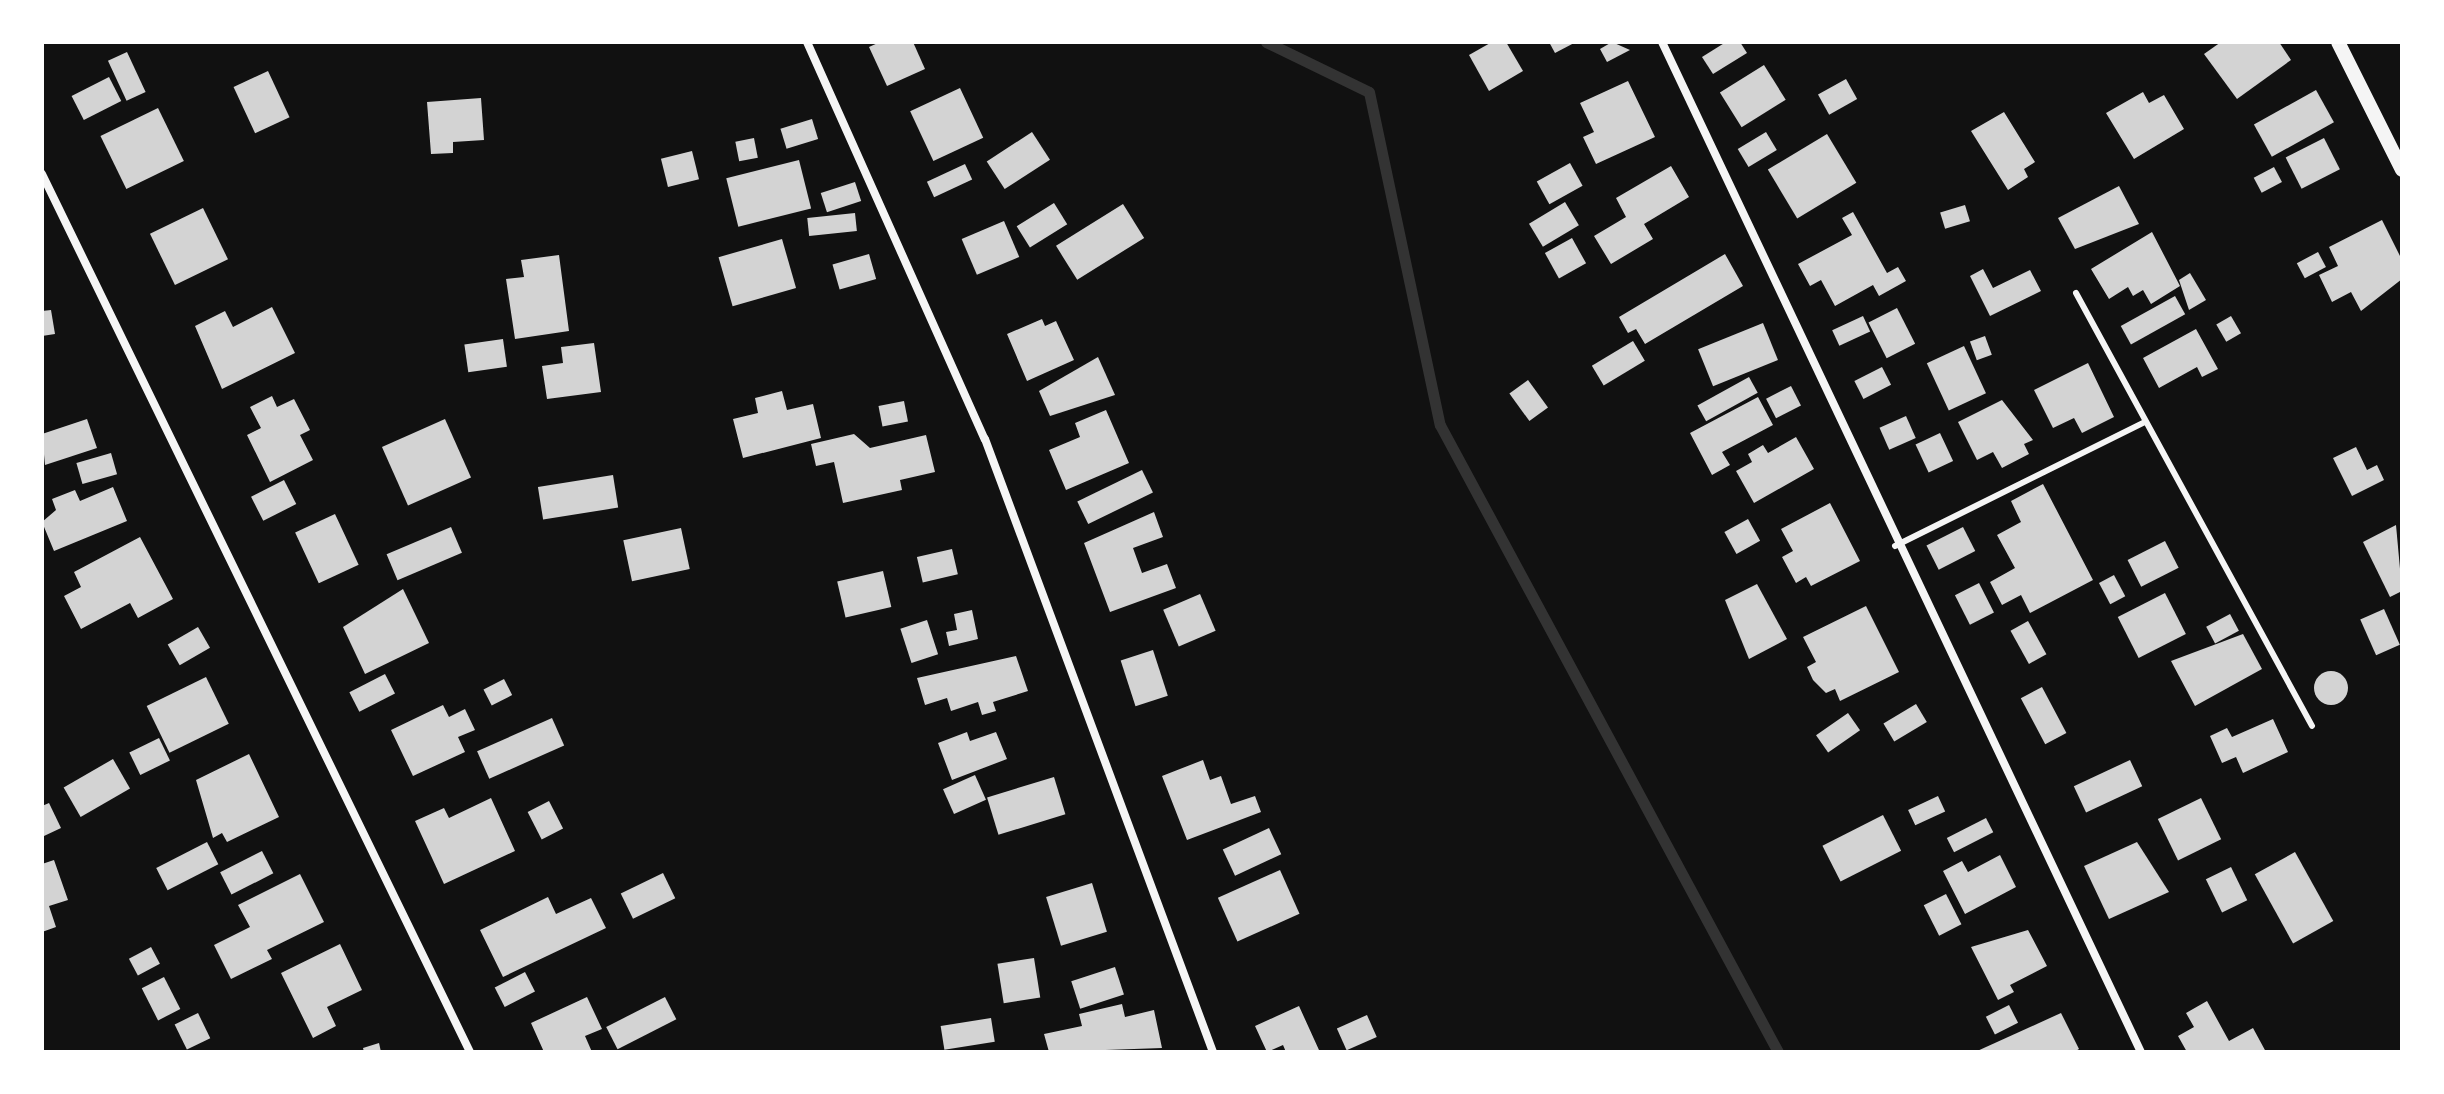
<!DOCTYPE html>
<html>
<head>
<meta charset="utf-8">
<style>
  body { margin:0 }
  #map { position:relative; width:2444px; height:1094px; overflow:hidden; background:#111; font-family:Montserrat,sans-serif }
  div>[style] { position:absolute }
  .stream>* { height:11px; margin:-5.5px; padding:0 5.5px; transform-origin:5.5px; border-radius:5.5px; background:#333 }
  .building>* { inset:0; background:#d3d3d3; transform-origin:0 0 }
  .round { border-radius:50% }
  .service>* { height:6px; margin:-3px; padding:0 3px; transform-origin:3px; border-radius:3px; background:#f5f5f5 }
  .minor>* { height:8px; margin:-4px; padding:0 4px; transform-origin:4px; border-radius:4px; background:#f5f5f5 }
  .tertiary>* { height:14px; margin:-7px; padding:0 7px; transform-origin:7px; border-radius:7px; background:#f5f5f5 }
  span { translate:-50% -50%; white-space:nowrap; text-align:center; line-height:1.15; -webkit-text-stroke:8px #fff; paint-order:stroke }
  .frame { position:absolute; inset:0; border:44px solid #fff; pointer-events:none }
</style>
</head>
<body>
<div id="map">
  <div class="stream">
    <div style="left:1266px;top:42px;width:114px;rotate:25.9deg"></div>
    <div style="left:1369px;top:92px;width:340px;rotate:78deg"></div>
    <div style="left:1440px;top:425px;width:712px;rotate:61.67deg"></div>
  </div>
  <div class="building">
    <div style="clip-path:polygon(880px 42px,913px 42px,925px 69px,887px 86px,869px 47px)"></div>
    <div style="clip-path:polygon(1492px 42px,1506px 42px,1523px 71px,1489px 91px,1469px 55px)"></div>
    <div style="clip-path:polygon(1549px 42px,1576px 42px,1555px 53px)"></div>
    <div style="clip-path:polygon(1612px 42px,1630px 50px,1607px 62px,1600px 49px)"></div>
    <div style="clip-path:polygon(1726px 42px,1740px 42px,1747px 53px,1713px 74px,1702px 57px)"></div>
    <div style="clip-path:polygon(2221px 42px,2279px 42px,2291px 60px,2237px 99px,2204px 54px)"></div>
    <div style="left:127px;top:52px;width:44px;height:21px;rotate:65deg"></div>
    <div style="left:1764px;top:65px;width:41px;height:52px;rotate:58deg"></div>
    <div style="left:268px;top:71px;width:51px;height:38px;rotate:65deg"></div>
    <div style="left:109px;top:77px;width:27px;height:42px;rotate:63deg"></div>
    <div style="left:1846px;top:79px;width:23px;height:32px;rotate:61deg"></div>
    <div style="clip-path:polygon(1628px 81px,1655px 137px,1596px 164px,1583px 137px,1594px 132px,1580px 103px)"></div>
    <div style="left:960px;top:88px;width:55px;height:55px;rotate:65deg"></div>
    <div style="left:2316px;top:90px;width:37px;height:71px;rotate:61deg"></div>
    <div style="clip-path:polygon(2143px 92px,2149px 103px,2164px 95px,2184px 129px,2134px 159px,2106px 113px)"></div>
    <div style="clip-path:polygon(481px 98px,484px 140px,453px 142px,453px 153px,431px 154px,427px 102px)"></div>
    <div style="left:158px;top:108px;width:59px;height:64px;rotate:64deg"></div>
    <div style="clip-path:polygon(2004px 112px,2035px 162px,2024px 169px,2028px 177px,2008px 190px,1971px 131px)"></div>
    <div style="left:812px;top:119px;width:21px;height:33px;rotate:73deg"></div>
    <div style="left:1032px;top:132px;width:33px;height:54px;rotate:57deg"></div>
    <div style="left:1766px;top:132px;width:21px;height:33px;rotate:59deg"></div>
    <div style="left:1827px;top:134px;width:57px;height:69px;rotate:59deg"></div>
    <div style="left:754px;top:138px;width:20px;height:19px;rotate:79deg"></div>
    <div style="left:2324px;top:138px;width:35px;height:43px;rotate:63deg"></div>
    <div style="left:692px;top:151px;width:29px;height:32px;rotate:76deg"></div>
    <div style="left:799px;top:160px;width:50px;height:75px;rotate:76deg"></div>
    <div style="left:1570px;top:163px;width:26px;height:38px;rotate:61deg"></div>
    <div style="left:965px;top:164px;width:17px;height:42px;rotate:65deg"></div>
    <div style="clip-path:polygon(1671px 166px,1689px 197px,1644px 224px,1653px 239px,1611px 264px,1594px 236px,1626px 217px,1616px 198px)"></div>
    <div style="left:2274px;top:167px;width:17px;height:23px;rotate:62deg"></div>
    <div style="left:855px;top:182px;width:20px;height:36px;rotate:72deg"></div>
    <div style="clip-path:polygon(2119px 186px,2139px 224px,2075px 249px,2058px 218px)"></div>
    <div style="left:1565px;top:202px;width:27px;height:42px;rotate:59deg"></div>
    <div style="left:1054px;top:203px;width:25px;height:44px;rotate:58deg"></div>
    <div style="left:1123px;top:204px;width:40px;height:79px;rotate:58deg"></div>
    <div style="left:1965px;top:205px;width:17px;height:26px;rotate:73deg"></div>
    <div style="left:203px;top:208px;width:57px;height:59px;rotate:64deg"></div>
    <div style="clip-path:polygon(1853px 212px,1887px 273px,1898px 267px,1906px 281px,1879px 296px,1873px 285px,1835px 306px,1821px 280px,1810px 286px,1798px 264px,1852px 235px,1842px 218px)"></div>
    <div style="left:855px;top:213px;width:18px;height:48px;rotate:84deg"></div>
    <div style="clip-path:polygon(2382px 220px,2402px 260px,2402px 279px,2361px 311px,2351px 292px,2332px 302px,2319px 275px,2338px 266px,2329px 247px)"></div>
    <div style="left:1004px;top:221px;width:39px;height:46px;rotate:67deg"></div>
    <div style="clip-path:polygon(2152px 232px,2180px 286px,2151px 304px,2143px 290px,2133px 296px,2128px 287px,2109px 299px,2091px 269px)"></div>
    <div style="left:1572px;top:238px;width:29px;height:31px;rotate:61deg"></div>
    <div style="left:782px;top:239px;width:51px;height:66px;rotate:74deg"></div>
    <div style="left:2318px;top:252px;width:17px;height:24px;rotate:62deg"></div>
    <div style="left:869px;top:254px;width:26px;height:38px;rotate:74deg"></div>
    <div style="clip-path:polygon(1725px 254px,1743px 286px,1645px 344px,1636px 329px,1628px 333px,1619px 317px)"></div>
    <div style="clip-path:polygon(559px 255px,569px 331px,515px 339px,506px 279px,524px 277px,521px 260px)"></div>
    <div style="clip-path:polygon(1983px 269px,1993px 288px,2030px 270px,2041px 291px,1990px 316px,1970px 276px)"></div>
    <div style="clip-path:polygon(2190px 273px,2206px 300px,2189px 310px,2179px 280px)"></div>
    <div style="left:2175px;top:296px;width:21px;height:62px;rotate:61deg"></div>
    <div style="clip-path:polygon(272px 307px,295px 353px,222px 389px,195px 326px,225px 311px,233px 327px)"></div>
    <div style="left:1897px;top:308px;width:40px;height:32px;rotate:63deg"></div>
    <div style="clip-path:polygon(51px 310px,55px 334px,42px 336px,42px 311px)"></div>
    <div style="left:1863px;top:316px;width:17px;height:34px;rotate:65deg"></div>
    <div style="left:2231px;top:316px;width:20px;height:17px;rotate:60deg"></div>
    <div style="clip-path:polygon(1042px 319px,1045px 326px,1056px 321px,1074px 360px,1027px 381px,1007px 334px)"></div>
    <div style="left:1763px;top:323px;width:40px;height:70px;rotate:68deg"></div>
    <div style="clip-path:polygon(2196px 329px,2218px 369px,2202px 377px,2197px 367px,2159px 388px,2143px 358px)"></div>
    <div style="left:1985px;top:336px;width:20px;height:16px;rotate:70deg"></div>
    <div style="left:503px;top:339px;width:28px;height:39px;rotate:82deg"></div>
    <div style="left:1633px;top:341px;width:23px;height:48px;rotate:59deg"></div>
    <div style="clip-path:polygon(594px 343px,601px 392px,547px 399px,542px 366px,563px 363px,561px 347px)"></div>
    <div style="left:1964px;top:346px;width:52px;height:41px;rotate:65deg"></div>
    <div style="clip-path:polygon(1098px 357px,1115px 395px,1050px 416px,1039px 391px)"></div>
    <div style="clip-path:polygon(2088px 363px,2114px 417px,2082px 433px,2074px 418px,2053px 428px,2034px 390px)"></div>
    <div style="left:1882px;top:367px;width:20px;height:31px;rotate:63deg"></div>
    <div style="left:1749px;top:377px;width:18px;height:59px;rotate:61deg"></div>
    <div style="left:1528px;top:380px;width:34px;height:23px;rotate:54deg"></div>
    <div style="left:1791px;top:386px;width:22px;height:28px;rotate:63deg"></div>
    <div style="clip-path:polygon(782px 391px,787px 410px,813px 404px,821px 438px,743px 458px,733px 419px,758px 413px,755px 398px)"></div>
    <div style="clip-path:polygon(272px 396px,277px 407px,294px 399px,310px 430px,300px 435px,313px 460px,270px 482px,247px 435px,261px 428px,250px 407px)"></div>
    <div style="clip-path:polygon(1758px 397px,1773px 425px,1722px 452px,1730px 465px,1712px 475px,1690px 433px)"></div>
    <div style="clip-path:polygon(2002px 400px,2033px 440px,2024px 444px,2029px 454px,2002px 468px,1993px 452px,1977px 460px,1958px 422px)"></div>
    <div style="left:904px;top:401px;width:21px;height:26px;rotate:79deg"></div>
    <div style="clip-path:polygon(1106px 410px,1129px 463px,1066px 490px,1049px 450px,1080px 437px,1075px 423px)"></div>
    <div style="left:1906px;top:416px;width:24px;height:29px;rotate:66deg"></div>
    <div style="clip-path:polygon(87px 419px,97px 448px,45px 465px,42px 434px)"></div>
    <div style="left:445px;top:419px;width:64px;height:69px;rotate:66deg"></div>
    <div style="left:1940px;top:433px;width:31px;height:27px;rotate:65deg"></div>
    <div style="clip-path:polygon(854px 434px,870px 448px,926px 435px,935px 472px,900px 480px,902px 490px,843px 503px,834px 462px,816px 466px,811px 444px)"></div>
    <div style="clip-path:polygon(1796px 437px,1814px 469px,1754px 503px,1736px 471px,1752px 462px,1748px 454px,1763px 445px,1768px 453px)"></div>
    <div style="clip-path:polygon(2356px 447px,2367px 470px,2377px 465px,2384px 480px,2352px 496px,2333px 458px)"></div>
    <div style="left:111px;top:453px;width:22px;height:36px;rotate:74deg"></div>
    <div style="left:1142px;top:470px;width:25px;height:72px;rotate:64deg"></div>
    <div style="left:613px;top:475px;width:33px;height:76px;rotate:81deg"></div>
    <div style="left:284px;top:480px;width:27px;height:37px;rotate:63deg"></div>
    <div style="clip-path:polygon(2043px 484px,2093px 580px,2030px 613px,2021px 595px,2002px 605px,1990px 582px,2015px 568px,1997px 535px,2021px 522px,2011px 501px)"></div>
    <div style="clip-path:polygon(113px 487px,127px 521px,54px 551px,42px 522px,56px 510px,52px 499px,75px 490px,80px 501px)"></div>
    <div style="clip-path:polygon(1830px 503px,1860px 561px,1811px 586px,1806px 577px,1796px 583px,1782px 557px,1793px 551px,1781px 529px)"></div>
    <div style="clip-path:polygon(1154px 512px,1163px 537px,1133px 548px,1142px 573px,1167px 564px,1176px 588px,1110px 612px,1084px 543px)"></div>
    <div style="left:335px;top:514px;width:56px;height:44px;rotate:65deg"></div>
    <div style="left:1748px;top:519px;width:25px;height:27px;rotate:61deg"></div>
    <div style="clip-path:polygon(2396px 525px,2402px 591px,2390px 597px,2363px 542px)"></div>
    <div style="left:451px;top:527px;width:28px;height:70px;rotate:67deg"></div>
    <div style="left:1963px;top:527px;width:27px;height:41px;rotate:63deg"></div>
    <div style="left:681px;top:528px;width:42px;height:59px;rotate:78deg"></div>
    <div style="clip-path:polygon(140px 537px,173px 599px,138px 618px,130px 603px,81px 629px,64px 596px,81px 587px,74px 572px)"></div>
    <div style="left:2165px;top:541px;width:30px;height:42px;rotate:63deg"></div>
    <div style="left:952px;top:549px;width:26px;height:36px;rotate:77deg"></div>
    <div style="left:883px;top:571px;width:37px;height:47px;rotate:77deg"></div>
    <div style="left:2114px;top:575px;width:24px;height:17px;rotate:62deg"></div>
    <div style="left:1979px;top:583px;width:33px;height:27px;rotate:63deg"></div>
    <div style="clip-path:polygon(1757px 584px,1787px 639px,1749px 659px,1725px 600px)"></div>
    <div style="clip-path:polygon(403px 589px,429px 643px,365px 674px,343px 627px)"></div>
    <div style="left:2165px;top:593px;width:46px;height:53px;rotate:63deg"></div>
    <div style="left:1200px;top:594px;width:40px;height:40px;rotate:67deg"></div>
    <div style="clip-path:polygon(1866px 606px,1899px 672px,1840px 701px,1835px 689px,1826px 693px,1813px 680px,1807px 667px,1816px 662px,1803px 637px)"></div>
    <div style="left:2384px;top:609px;width:39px;height:26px;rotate:66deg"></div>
    <div style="clip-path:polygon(972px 610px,978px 639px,949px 646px,946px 632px,957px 630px,954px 614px)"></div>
    <div style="left:2230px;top:614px;width:19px;height:27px;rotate:62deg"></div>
    <div style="left:927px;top:620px;width:36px;height:28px;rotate:72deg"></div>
    <div style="left:2028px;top:621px;width:38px;height:20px;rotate:61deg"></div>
    <div style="left:198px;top:627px;width:24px;height:35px;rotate:60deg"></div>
    <div style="clip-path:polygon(2243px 634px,2262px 669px,2195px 706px,2171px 661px)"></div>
    <div style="left:1153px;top:650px;width:48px;height:34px;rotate:72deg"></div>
    <div style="clip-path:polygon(1016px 656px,1028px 691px,993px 702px,996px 711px,982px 715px,978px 702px,951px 711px,947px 698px,925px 705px,917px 678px)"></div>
    <div class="round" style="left:2314px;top:671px;width:34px;height:34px"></div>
    <div style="left:385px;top:674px;width:22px;height:40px;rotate:63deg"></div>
    <div style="left:206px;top:677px;width:52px;height:66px;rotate:64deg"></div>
    <div style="left:504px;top:679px;width:18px;height:23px;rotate:63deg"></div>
    <div style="left:2042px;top:687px;width:52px;height:24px;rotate:62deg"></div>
    <div style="left:1916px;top:704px;width:21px;height:38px;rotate:59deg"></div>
    <div style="clip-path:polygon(443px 705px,449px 717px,465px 709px,475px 730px,458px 737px,465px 752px,413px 776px,391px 730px)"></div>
    <div style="left:1848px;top:713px;width:21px;height:39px;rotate:55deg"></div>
    <div style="left:552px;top:718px;width:30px;height:82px;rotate:66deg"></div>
    <div style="clip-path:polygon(2273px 719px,2288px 752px,2243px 773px,2236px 757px,2222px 763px,2210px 736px,2227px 728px,2232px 737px)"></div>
    <div style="clip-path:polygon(967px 732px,970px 741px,996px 732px,1007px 759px,952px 780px,938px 743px)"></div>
    <div style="left:159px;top:738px;width:25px;height:33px;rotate:64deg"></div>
    <div style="clip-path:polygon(249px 754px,279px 817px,227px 842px,222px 833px,213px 838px,196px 780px)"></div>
    <div style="left:113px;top:759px;width:34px;height:57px;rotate:60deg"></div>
    <div style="clip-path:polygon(1203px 760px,1210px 780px,1221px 776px,1231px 804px,1255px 796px,1261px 812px,1187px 840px,1162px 776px)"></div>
    <div style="left:2130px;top:760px;width:29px;height:62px;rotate:65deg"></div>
    <div style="left:975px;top:775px;width:27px;height:35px;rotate:66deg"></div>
    <div style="left:1054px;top:777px;width:39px;height:70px;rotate:73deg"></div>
    <div style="left:1938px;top:796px;width:17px;height:33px;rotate:65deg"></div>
    <div style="clip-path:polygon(491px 798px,515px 851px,444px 884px,415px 821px,444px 808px,449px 818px)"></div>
    <div style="left:2201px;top:798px;width:46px;height:48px;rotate:64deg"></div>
    <div style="left:549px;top:801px;width:31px;height:24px;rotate:63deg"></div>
    <div style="clip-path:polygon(49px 803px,61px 828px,44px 836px,42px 806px)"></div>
    <div style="left:1883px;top:815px;width:40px;height:68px;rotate:63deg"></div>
    <div style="left:1986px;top:818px;width:16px;height:44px;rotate:63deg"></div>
    <div style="left:1269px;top:828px;width:29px;height:51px;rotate:65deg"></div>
    <div style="left:207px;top:842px;width:25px;height:57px;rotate:63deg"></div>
    <div style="clip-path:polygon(2137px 842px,2169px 892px,2109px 919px,2084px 866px)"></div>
    <div style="left:262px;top:851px;width:25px;height:47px;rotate:63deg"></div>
    <div style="left:2295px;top:852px;width:79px;height:46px;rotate:61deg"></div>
    <div style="clip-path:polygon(2000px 855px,2016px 887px,1965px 914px,1943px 871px,1962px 861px,1968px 872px)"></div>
    <div style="clip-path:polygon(54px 860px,68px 900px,49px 906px,56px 927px,42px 932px,42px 864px)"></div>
    <div style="left:2231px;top:867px;width:37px;height:28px;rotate:64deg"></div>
    <div style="left:1280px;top:870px;width:48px;height:68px;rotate:66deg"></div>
    <div style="left:663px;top:873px;width:28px;height:47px;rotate:64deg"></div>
    <div style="clip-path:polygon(300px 874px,324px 922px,267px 950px,272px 959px,231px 979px,214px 945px,250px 927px,238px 905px)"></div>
    <div style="left:1092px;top:883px;width:51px;height:48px;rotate:73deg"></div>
    <div style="left:1946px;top:894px;width:34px;height:25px;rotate:63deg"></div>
    <div style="clip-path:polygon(548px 897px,556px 914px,591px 898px,606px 928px,503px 977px,480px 930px)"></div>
    <div style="clip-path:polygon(2028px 930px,2047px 966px,2010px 985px,2014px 992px,1998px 1000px,1971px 947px)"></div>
    <div style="clip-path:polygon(340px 944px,362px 990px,327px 1007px,336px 1026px,313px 1038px,281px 973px)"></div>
    <div style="left:151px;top:947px;width:19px;height:25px;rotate:62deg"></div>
    <div style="left:1034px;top:958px;width:40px;height:37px;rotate:81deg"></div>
    <div style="left:1115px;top:967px;width:29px;height:46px;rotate:72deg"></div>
    <div style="left:525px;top:972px;width:22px;height:34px;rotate:63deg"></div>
    <div style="left:164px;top:977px;width:36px;height:25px;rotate:63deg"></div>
    <div style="clip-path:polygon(587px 997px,602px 1029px,585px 1036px,592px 1052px,544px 1052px,531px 1023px)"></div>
    <div style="left:665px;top:997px;width:25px;height:66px;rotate:63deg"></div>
    <div style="clip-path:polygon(2207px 1001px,2229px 1041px,2253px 1028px,2266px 1052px,2187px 1052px,2178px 1036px,2194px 1027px,2186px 1013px)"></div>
    <div style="clip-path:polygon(1122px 1004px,1125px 1017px,1154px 1010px,1162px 1048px,1049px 1052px,1044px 1034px,1082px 1026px,1079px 1014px)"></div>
    <div style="left:2009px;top:1005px;width:20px;height:26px;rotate:63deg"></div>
    <div style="clip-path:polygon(1299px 1006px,1319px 1050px,1286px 1052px,1283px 1045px,1267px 1052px,1255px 1026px)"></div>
    <div style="left:198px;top:1013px;width:28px;height:26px;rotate:64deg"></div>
    <div style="clip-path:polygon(2061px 1013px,2079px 1049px,2074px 1052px,1975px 1052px)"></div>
    <div style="left:1367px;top:1015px;width:24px;height:33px;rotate:66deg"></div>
    <div style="left:991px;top:1018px;width:24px;height:51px;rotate:81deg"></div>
    <div style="clip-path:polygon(379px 1043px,381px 1052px,364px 1052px,363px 1048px)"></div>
  </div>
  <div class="service">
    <div style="left:2076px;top:293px;width:493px;rotate:61.4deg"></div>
    <div style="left:1895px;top:546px;width:277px;rotate:-26.4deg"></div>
  </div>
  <div class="minor">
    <div style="left:807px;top:42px;width:435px;rotate:65.9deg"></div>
    <div style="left:985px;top:439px;width:654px;rotate:69.6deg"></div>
    <div style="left:1662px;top:42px;width:1118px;rotate:64.63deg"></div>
    <div style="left:42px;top:174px;width:977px;rotate:64.01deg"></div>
  </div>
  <div class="tertiary">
    <div style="left:2338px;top:42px;width:143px;rotate:63.4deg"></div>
  </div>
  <div class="frame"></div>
</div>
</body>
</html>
